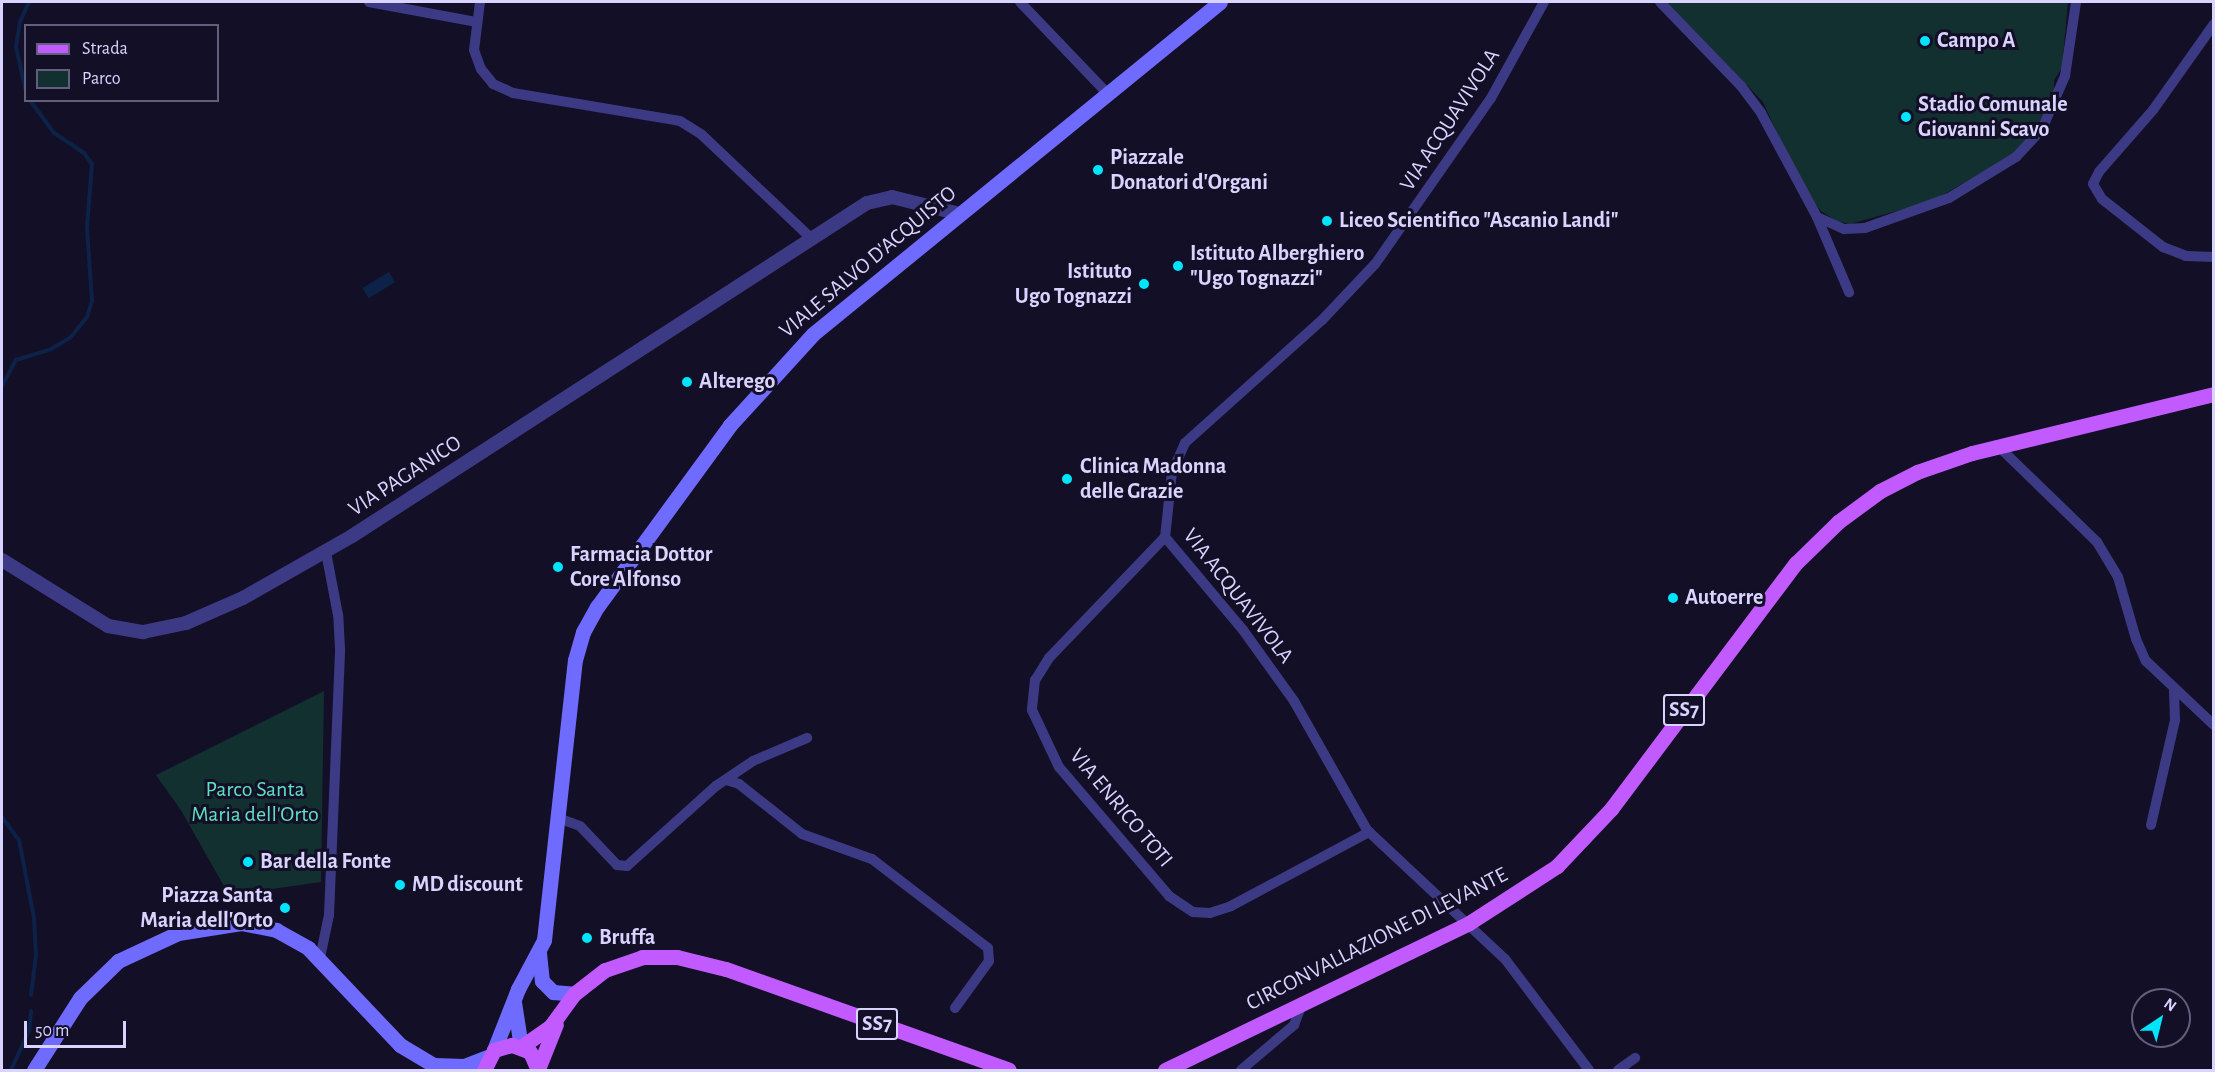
<!DOCTYPE html>
<html>
<head>
<meta charset="utf-8">
<style>
  body { margin:0 }
  #map { position:relative; width:2215px; height:1072px; overflow:hidden; background:#130f26; font-family:"Alegreya Sans",sans-serif }
  div>[style] { position:absolute }
  .green>* { inset:0; background:#12302f }
  .water>* { inset:0; background:#0c2248; transform-origin:0 0 }
  .stream>* { height:4px; margin:-2px; padding:0 2px; transform-origin:2px; border-radius:2px; background:#0c2248 }
  .minor>* { height:10px; margin:-5px; padding:0 5px; transform-origin:5px; border-radius:5px; background:#3d3a85 }
  .tertiary>* { height:14px; margin:-7px; padding:0 7px; transform-origin:7px; border-radius:7px; background:#3d3a85 }
  .secondary>* { height:15px; margin:-7.5px; padding:0 7.5px; transform-origin:7.5px; border-radius:7.5px; background:#6f6bff }
  .primary>* { height:15px; margin:-7.5px; padding:0 7.5px; transform-origin:7.5px; border-radius:7.5px; background:#c25bff }
  .dots>* { width:16px; height:16px; translate:-50% -50%; box-sizing:border-box; border:3px solid #130f26; border-radius:50% }
  span { translate:-50% -50%; white-space:nowrap; text-align:center; line-height:1.15; -webkit-text-stroke:6px #130f26; paint-order:stroke }
  .shield-label span { padding:2px 4px; background:#130f26; border:2px solid; border-radius:4px; -webkit-text-stroke-width:0 }
  .shield-label { font-size:21px; color:#d9d4ff; font-weight:700 }
  .poi-label { font-size:22px; color:#d9d4ff; font-weight:700 }
  .left { translate:0 -50%; text-align:left }
  .right { translate:-100% -50%; text-align:right }
  .street-label { font-size:22px; color:#d9d4ff }
  .park-label { font-size:22px; color:#5fe0c0 }
  .frame { position:absolute; inset:0; border:3px solid #d9d4ff; pointer-events:none }
  .legend { position:absolute; left:24px; top:24px; width:195px; height:78px; box-sizing:border-box; background:#130f26; border:2px solid #625e7d; margin:0; padding:8px 10px; list-style:none; font-size:18px; color:#d9d4ff }
  .legend li { display:flex; align-items:center; gap:12px; height:30px }
  .legend b { width:30px; border:2px solid #625e7d }
  .north { position:absolute; left:2131px; top:988px; width:60px; height:60px; box-sizing:border-box; background:#130f26; border:2px solid #625e7d; border-radius:50%; rotate:35deg; font-size:16px; font-weight:700; line-height:24px; text-align:center; color:#d9d4ff }
  .north::after { content:''; display:block; margin:auto; width:21px; height:27px; background:#00e5ff; clip-path:polygon(50% 0,100% 100%,50% 72%,0 100%) }
  .scale { position:absolute; left:24px; top:1021px; width:102px; height:27px; box-sizing:border-box; border:3px solid #d9d4ff; border-top:0; padding-left:8px; font-size:18px; line-height:21px; white-space:nowrap; color:#d9d4ff; -webkit-text-stroke:4px #130f26; paint-order:stroke }
</style>
</head>
<body>
<div id="map">
  <div class="green">
    <div style="clip-path:polygon(1667px 2px,2068px 2px,2062px 68px,2054px 80px,2054px 90px,2035px 132px,2013px 155px,1932px 201px,1850px 224px,1836px 221px,1821px 211px,1803px 191px,1763px 102px)"></div>
    <div style="clip-path:polygon(324px 691px,321px 882px,229px 895px,182px 812px,156px 775px)"></div>
  </div>
  <div class="water">
    <div style="left:389px;top:272px;width:12px;height:31px;rotate:59deg"></div>
  </div>
  <div class="stream">
    <div style="left:26px;top:92px;width:46px;rotate:-102.5deg"></div>
    <div style="left:16px;top:47px;width:25px;rotate:-81deg"></div>
    <div style="left:20px;top:22px;width:22px;rotate:-66deg"></div>
    <div style="left:2px;top:386px;width:30px;rotate:-62deg"></div>
    <div style="left:16px;top:360px;width:37px;rotate:-17deg"></div>
    <div style="left:51px;top:349px;width:22px;rotate:-30deg"></div>
    <div style="left:70px;top:338px;width:27px;rotate:-51deg"></div>
    <div style="left:87px;top:317px;width:17px;rotate:-73deg"></div>
    <div style="left:92px;top:301px;width:74px;rotate:-93.9deg"></div>
    <div style="left:87px;top:227px;width:63px;rotate:-85.5deg"></div>
    <div style="left:92px;top:164px;width:14px;rotate:-126deg"></div>
    <div style="left:84px;top:153px;width:36px;rotate:-146deg"></div>
    <div style="left:54px;top:133px;width:41px;rotate:-126deg"></div>
    <div style="left:2px;top:817px;width:29px;rotate:54deg"></div>
    <div style="left:19px;top:840px;width:79px;rotate:79.1deg"></div>
    <div style="left:34px;top:918px;width:37px;rotate:87deg"></div>
    <div style="left:36px;top:955px;width:40px;rotate:97.1deg"></div>
    <div style="left:11px;top:1070px;width:43px;rotate:-65.2deg"></div>
    <div style="left:29px;top:1031px;width:20px;rotate:-84deg"></div>
  </div>
  <div class="minor">
    <div style="left:369px;top:2px;width:110px;rotate:10.5deg"></div>
    <div style="left:480px;top:2px;width:48px;rotate:97.1deg"></div>
    <div style="left:474px;top:50px;width:20px;rotate:70deg"></div>
    <div style="left:481px;top:69px;width:19px;rotate:51deg"></div>
    <div style="left:493px;top:84px;width:22px;rotate:24deg"></div>
    <div style="left:513px;top:93px;width:169px;rotate:9.5deg"></div>
    <div style="left:680px;top:121px;width:26px;rotate:32deg"></div>
    <div style="left:702px;top:135px;width:151px;rotate:43.4deg"></div>
    <div style="left:1020px;top:2px;width:127px;rotate:46.3deg"></div>
    <div style="left:1544px;top:2px;width:110px;rotate:118.9deg"></div>
    <div style="left:1491px;top:98px;width:203px;rotate:124.9deg"></div>
    <div style="left:1375px;top:264px;width:77px;rotate:133.4deg"></div>
    <div style="left:1322px;top:320px;width:184px;rotate:138.1deg"></div>
    <div style="left:1185px;top:443px;width:32px;rotate:114deg"></div>
    <div style="left:1172px;top:472px;width:65px;rotate:96.1deg"></div>
    <div style="left:1165px;top:537px;width:121px;rotate:50deg"></div>
    <div style="left:1243px;top:630px;width:87px;rotate:54.3deg"></div>
    <div style="left:1294px;top:701px;width:148px;rotate:60.5deg"></div>
    <div style="left:1367px;top:830px;width:189px;rotate:43.1deg"></div>
    <div style="left:1505px;top:959px;width:139px;rotate:52.9deg"></div>
    <div style="left:1660px;top:2px;width:117px;rotate:46deg"></div>
    <div style="left:1741px;top:86px;width:34px;rotate:53deg"></div>
    <div style="left:1761px;top:113px;width:118px;rotate:61.7deg"></div>
    <div style="left:1817px;top:217px;width:82px;rotate:66.9deg"></div>
    <div style="left:2214px;top:24px;width:105px;rotate:125.3deg"></div>
    <div style="left:2153px;top:110px;width:82px;rotate:131.1deg"></div>
    <div style="left:2099px;top:172px;width:13px;rotate:117deg"></div>
    <div style="left:2093px;top:184px;width:17px;rotate:59deg"></div>
    <div style="left:2102px;top:199px;width:78px;rotate:38.2deg"></div>
    <div style="left:2163px;top:247px;width:25px;rotate:21deg"></div>
    <div style="left:2186px;top:256px;width:28px;rotate:2deg"></div>
    <div style="left:1817px;top:217px;width:30px;rotate:24deg"></div>
    <div style="left:1844px;top:229px;width:21px;rotate:-3deg"></div>
    <div style="left:1865px;top:228px;width:89px;rotate:-19.7deg"></div>
    <div style="left:1949px;top:198px;width:79px;rotate:-31.5deg"></div>
    <div style="left:2016px;top:157px;width:38px;rotate:-47deg"></div>
    <div style="left:2042px;top:129px;width:58px;rotate:-66.5deg"></div>
    <div style="left:2065px;top:76px;width:75px;rotate:-81.5deg"></div>
    <div style="left:1998px;top:446px;width:138px;rotate:44.1deg"></div>
    <div style="left:2097px;top:542px;width:41px;rotate:59deg"></div>
    <div style="left:2118px;top:577px;width:65px;rotate:73.8deg"></div>
    <div style="left:2136px;top:639px;width:24px;rotate:66deg"></div>
    <div style="left:2146px;top:661px;width:93px;rotate:43.3deg"></div>
    <div style="left:1165px;top:537px;width:168px;rotate:133.8deg"></div>
    <div style="left:1049px;top:658px;width:26px;rotate:122deg"></div>
    <div style="left:1035px;top:680px;width:30px;rotate:96deg"></div>
    <div style="left:1032px;top:710px;width:63px;rotate:64.7deg"></div>
    <div style="left:1059px;top:767px;width:170px;rotate:49.5deg"></div>
    <div style="left:1169px;top:896px;width:29px;rotate:34deg"></div>
    <div style="left:1193px;top:912px;width:17px;rotate:3deg"></div>
    <div style="left:1210px;top:913px;width:22px;rotate:-18deg"></div>
    <div style="left:1231px;top:906px;width:157px;rotate:-28.2deg"></div>
    <div style="left:726px;top:780px;width:14px;rotate:17deg"></div>
    <div style="left:739px;top:784px;width:80px;rotate:38.4deg"></div>
    <div style="left:802px;top:834px;width:74px;rotate:19.7deg"></div>
    <div style="left:872px;top:859px;width:146px;rotate:37.5deg"></div>
    <div style="left:988px;top:948px;width:13px;rotate:86deg"></div>
    <div style="left:989px;top:961px;width:58px;rotate:125.9deg"></div>
    <div style="left:558px;top:818px;width:23px;rotate:20deg"></div>
    <div style="left:580px;top:826px;width:54px;rotate:46.5deg"></div>
    <div style="left:617px;top:865px;width:10px;rotate:6deg"></div>
    <div style="left:627px;top:866px;width:120px;rotate:-42deg"></div>
    <div style="left:716px;top:786px;width:45px;rotate:-34deg"></div>
    <div style="left:753px;top:761px;width:59px;rotate:-23.1deg"></div>
    <div style="left:2151px;top:825px;width:108px;rotate:-77.1deg"></div>
    <div style="left:2175px;top:720px;width:31px;rotate:-92deg"></div>
    <div style="left:320px;top:958px;width:44px;rotate:-78.2deg"></div>
    <div style="left:329px;top:915px;width:266px;rotate:-87.6deg"></div>
    <div style="left:340px;top:649px;width:34px;rotate:-93deg"></div>
    <div style="left:338px;top:615px;width:64px;rotate:-100.8deg"></div>
    <div style="left:1241px;top:1070px;width:70px;rotate:-40.3deg"></div>
    <div style="left:1294px;top:1025px;width:25px;rotate:-69deg"></div>
    <div style="left:1618px;top:1070px;width:21px;rotate:-35deg"></div>
  </div>
  <div class="tertiary">
    <div style="left:2px;top:560px;width:125px;rotate:31.9deg"></div>
    <div style="left:108px;top:626px;width:36px;rotate:10deg"></div>
    <div style="left:143px;top:632px;width:44px;rotate:-11.8deg"></div>
    <div style="left:186px;top:623px;width:62px;rotate:-23.7deg"></div>
    <div style="left:243px;top:598px;width:125px;rotate:-29.6deg"></div>
    <div style="left:352px;top:536px;width:613px;rotate:-32.89deg"></div>
    <div style="left:867px;top:203px;width:26px;rotate:-13deg"></div>
    <div style="left:892px;top:197px;width:70px;rotate:14deg"></div>
  </div>
  <div class="secondary">
    <div style="left:539px;top:953px;width:28px;rotate:84deg"></div>
    <div style="left:542px;top:981px;width:16px;rotate:45deg"></div>
    <div style="left:553px;top:992px;width:21px;rotate:5deg"></div>
    <div style="left:514px;top:1002px;width:46px;rotate:81.2deg"></div>
    <div style="left:494px;top:1050px;width:66px;rotate:-68.5deg"></div>
    <div style="left:518px;top:989px;width:55px;rotate:-62deg"></div>
    <div style="left:544px;top:940px;width:282px;rotate:-83.7deg"></div>
    <div style="left:575px;top:660px;width:29px;rotate:-74deg"></div>
    <div style="left:583px;top:632px;width:29px;rotate:-61deg"></div>
    <div style="left:597px;top:607px;width:225px;rotate:-53.8deg"></div>
    <div style="left:730px;top:425px;width:123px;rotate:-47.6deg"></div>
    <div style="left:813px;top:334px;width:525px;rotate:-39.2deg"></div>
    <div style="left:434px;top:1065px;width:30px;rotate:2deg"></div>
    <div style="left:464px;top:1066px;width:25px;rotate:-21deg"></div>
    <div style="left:34px;top:1070px;width:85px;rotate:-57.4deg"></div>
    <div style="left:80px;top:998px;width:53px;rotate:-44.2deg"></div>
    <div style="left:118px;top:961px;width:66px;rotate:-25deg"></div>
    <div style="left:178px;top:933px;width:64px;rotate:-9deg"></div>
    <div style="left:241px;top:923px;width:36px;rotate:11deg"></div>
    <div style="left:276px;top:930px;width:37px;rotate:29deg"></div>
    <div style="left:308px;top:948px;width:134px;rotate:46.5deg"></div>
    <div style="left:400px;top:1045px;width:49px;rotate:30.8deg"></div>
  </div>
  <div class="primary">
    <div style="left:521px;top:1047px;width:35px;rotate:-35deg"></div>
    <div style="left:550px;top:1027px;width:41px;rotate:-54deg"></div>
    <div style="left:574px;top:994px;width:39px;rotate:-38deg"></div>
    <div style="left:605px;top:970px;width:39px;rotate:-19deg"></div>
    <div style="left:642px;top:957px;width:35px"></div>
    <div style="left:677px;top:957px;width:50px;rotate:13.8deg"></div>
    <div style="left:726px;top:969px;width:300px;rotate:19.6deg"></div>
    <div style="left:538px;top:1069px;width:48px;rotate:-68.2deg"></div>
    <div style="left:484px;top:1070px;width:22px;rotate:-63deg"></div>
    <div style="left:494px;top:1050px;width:19px;rotate:-16deg"></div>
    <div style="left:512px;top:1045px;width:19px;rotate:21deg"></div>
    <div style="left:530px;top:1052px;width:20px;rotate:66deg"></div>
    <div style="left:1165px;top:1070px;width:338px;rotate:-25.8deg"></div>
    <div style="left:1469px;top:923px;width:105px;rotate:-32.9deg"></div>
    <div style="left:1557px;top:866px;width:79px;rotate:-46.5deg"></div>
    <div style="left:1611px;top:809px;width:308px;rotate:-53.1deg"></div>
    <div style="left:1796px;top:563px;width:59px;rotate:-44.3deg"></div>
    <div style="left:1838px;top:522px;width:52px;rotate:-36.4deg"></div>
    <div style="left:1880px;top:491px;width:42px;rotate:-27.2deg"></div>
    <div style="left:1917px;top:472px;width:58px;rotate:-19.1deg"></div>
    <div style="left:1972px;top:453px;width:249px;rotate:-13.7deg"></div>
  </div>
  <div class="dots">
    <div style="left:1925px;top:41px;background:#00e5ff"></div>
    <div style="left:1906px;top:117px;background:#00e5ff"></div>
    <div style="left:1098px;top:170px;background:#00e5ff"></div>
    <div style="left:1327px;top:221px;background:#00e5ff"></div>
    <div style="left:1178px;top:266px;background:#00e5ff"></div>
    <div style="left:1144px;top:284px;background:#00e5ff"></div>
    <div style="left:687px;top:382px;background:#00e5ff"></div>
    <div style="left:1067px;top:479px;background:#00e5ff"></div>
    <div style="left:558px;top:567px;background:#00e5ff"></div>
    <div style="left:1673px;top:598px;background:#00e5ff"></div>
    <div style="left:248px;top:862px;background:#00e5ff"></div>
    <div style="left:400px;top:885px;background:#00e5ff"></div>
    <div style="left:285px;top:908px;background:#00e5ff"></div>
    <div style="left:587px;top:938px;background:#00e5ff"></div>
  </div>
  <div class="shield-label">
    <span style="left:1684px;top:710px">SS7</span>
    <span style="left:877px;top:1024px">SS7</span>
  </div>
  <div class="poi-label">
    <span class="left" style="left:1937px;top:41px">Campo A</span>
    <span class="left" style="left:1918px;top:117px">Stadio Comunale<br>Giovanni Scavo</span>
    <span class="left" style="left:1110px;top:170px">Piazzale<br>Donatori d'Organi</span>
    <span class="left" style="left:1339px;top:221px">Liceo Scientifico "Ascanio Landi"</span>
    <span class="left" style="left:1190px;top:266px">Istituto Alberghiero<br>"Ugo Tognazzi"</span>
    <span class="right" style="left:1132px;top:284px">Istituto<br>Ugo Tognazzi</span>
    <span class="left" style="left:699px;top:382px">Alterego</span>
    <span class="left" style="left:1080px;top:479px">Clinica Madonna<br>delle Grazie</span>
    <span class="left" style="left:570px;top:567px">Farmacia Dottor<br>Core Alfonso</span>
    <span class="left" style="left:1685px;top:598px">Autoerre</span>
    <span class="left" style="left:260px;top:862px">Bar della Fonte</span>
    <span class="left" style="left:412px;top:885px">MD discount</span>
    <span class="right" style="left:273px;top:908px">Piazza Santa<br>Maria dell'Orto</span>
    <span class="left" style="left:599px;top:938px">Bruffa</span>
  </div>
  <div class="street-label">
    <span style="left:1450px;top:120px;rotate:-57deg">VIA ACQUAVIVOLA</span>
    <span style="left:868px;top:262px;rotate:-40deg">VIALE SALVO D'ACQUISTO</span>
    <span style="left:405px;top:476px;rotate:-33deg">VIA PAGANICO</span>
    <span style="left:1238px;top:596px;rotate:52deg">VIA ACQUAVIVOLA</span>
    <span style="left:1121px;top:808px;rotate:50deg">VIA ENRICO TOTI</span>
    <span style="left:1377px;top:939px;rotate:-27deg">CIRCONVALLAZIONE DI LEVANTE</span>
  </div>
  <div class="park-label">
    <span style="left:255px;top:802px">Parco Santa<br>Maria dell'Orto</span>
  </div>
  <div class="frame"></div>
  <ul class="legend">
  <li><b style="height:8px;background:#c25bff"></b>Strada</li>
  <li><b style="height:16px;background:#12302f"></b>Parco</li>
  </ul>
  <div class="north">N</div>
  <div class="scale">50 m</div>
</div>
</body>
</html>
